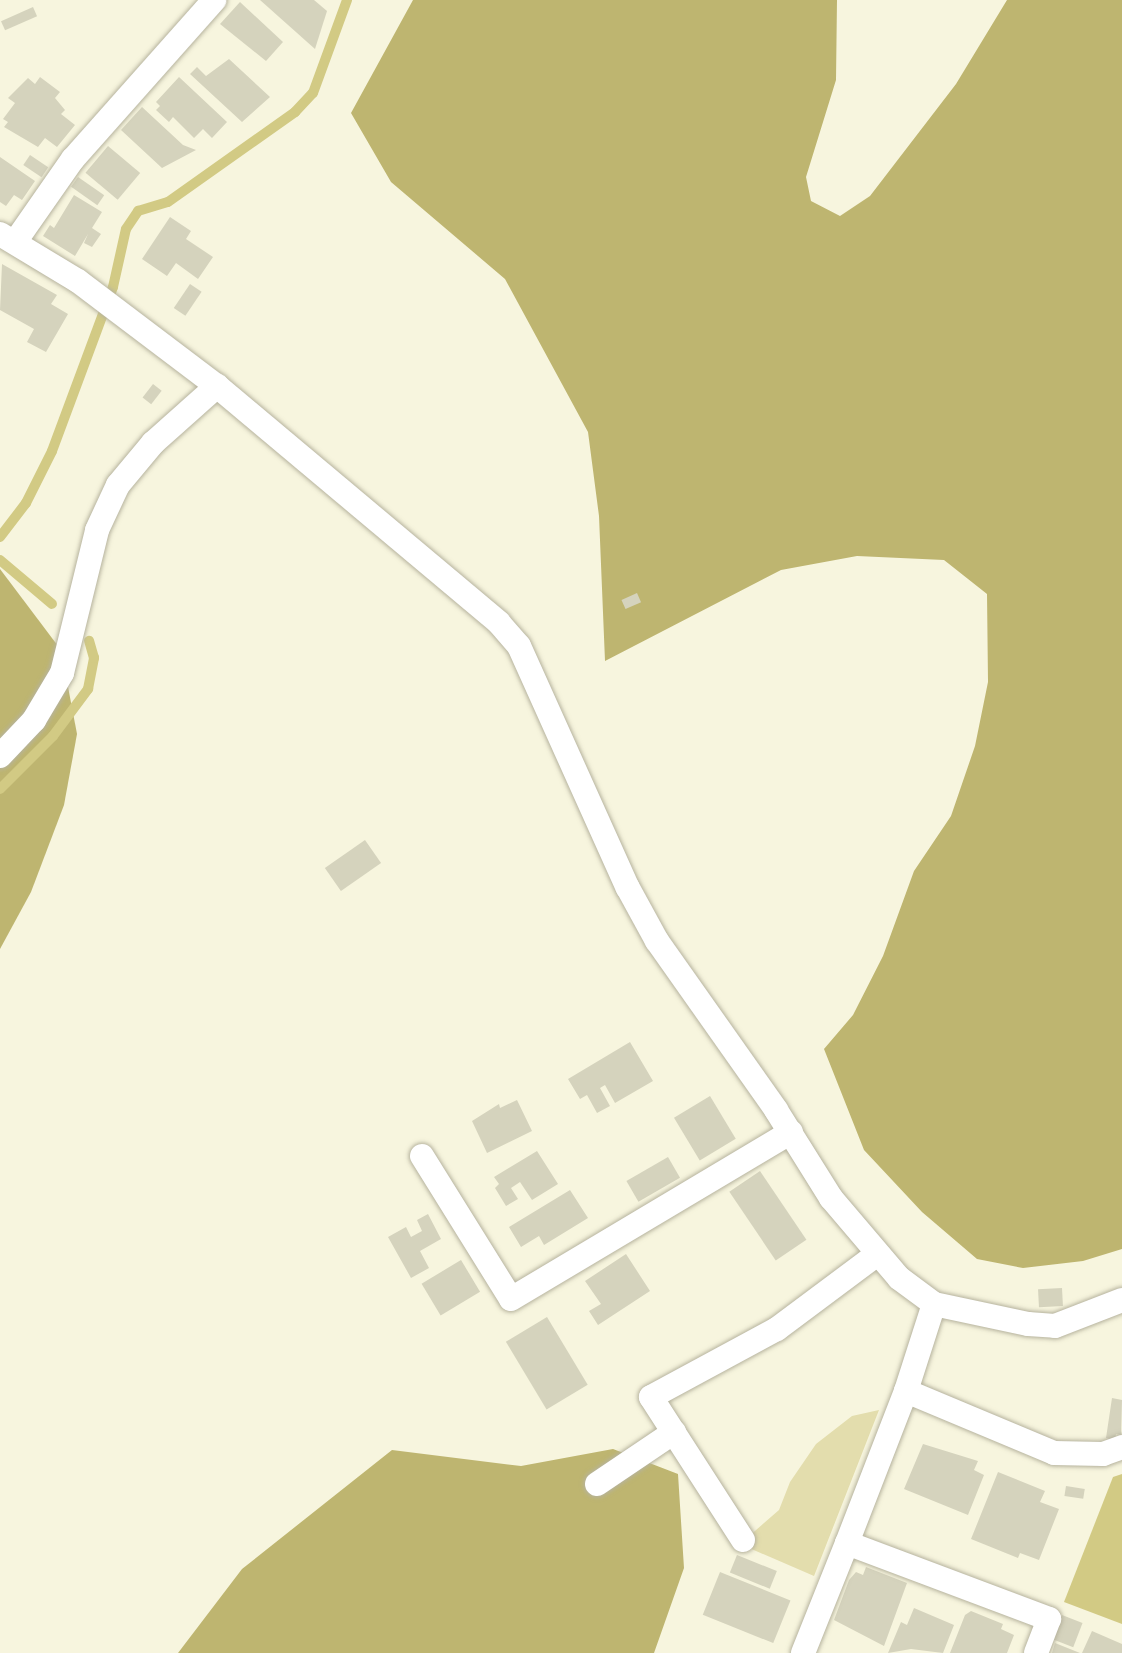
<!DOCTYPE html>
<html>
<head>
<meta charset="utf-8">
<style>
  body { margin:0 }
  #map { position:relative; width:1122px; height:1653px; overflow:hidden; background:#f7f5de; font-family:"Archivo Narrow",sans-serif }
  div>[style] { position:absolute }
  .green>* { inset:0; background:#e3ddad }
  .forest>* { inset:0; background:#beb570 }
  .water>* { inset:0; background:#d2ca84 }
  .stream>* { height:10px; margin:-5px; padding:0 5px; transform-origin:5px; border-radius:5px; background:#d2ca84 }
  .building>* { inset:0; background:#d5d3bd; transform-origin:0 0 }
  .roads { filter:drop-shadow(0 0 2px #b6b39e) drop-shadow(0 0 2px #b6b39e) }
  .minor>* { height:24px; margin:-12px; padding:0 12px; transform-origin:12px; border-radius:12px; background:#fff }
  span { translate:-50% -50%; white-space:nowrap; text-align:center; line-height:1.15; -webkit-text-stroke:7px #f7f5de; paint-order:stroke }
</style>
</head>
<body>
<div id="map">
  <div class="green">
    <div style="clip-path:polygon(879px 1410px,814px 1576px,740px 1544px,779px 1510px,790px 1482px,816px 1444px,852px 1416px)"></div>
  </div>
  <div class="forest">
    <div style="clip-path:polygon(413px 0,837px 0,836px 80px,806px 177px,811px 201px,840px 216px,870px 196px,956px 84px,1007px 0,1122px 0,1122px 1249px,1083px 1261px,1023px 1268px,977px 1259px,922px 1212px,864px 1150px,824px 1049px,853px 1015px,883px 956px,914px 871px,951px 816px,975px 746px,988px 682px,987px 594px,944px 560px,857px 556px,781px 570px,605px 661px,599px 516px,588px 432px,505px 279px,391px 182px,351px 113px)"></div>
    <div style="clip-path:polygon(0 569px,61px 650px,77px 734px,64px 805px,31px 892px,0 949px)"></div>
    <div style="clip-path:polygon(613px 1449px,678px 1474px,684px 1568px,654px 1653px,178px 1653px,242px 1569px,392px 1450px,521px 1466px)"></div>
  </div>
  <div class="water">
    <div style="clip-path:polygon(1122px 1474px,1122px 1624px,1064px 1602px,1113px 1477px)"></div>
  </div>
  <div class="stream">
    <div style="left:0;top:537px;width:43px;rotate:-52.6deg"></div>
    <div style="left:26px;top:503px;width:58px;rotate:-63.4deg"></div>
    <div style="left:52px;top:451px;width:175px;rotate:-69.6deg"></div>
    <div style="left:113px;top:287px;width:59px;rotate:-77.4deg"></div>
    <div style="left:126px;top:229px;width:22px;rotate:-56deg"></div>
    <div style="left:138px;top:211px;width:31px;rotate:-17deg"></div>
    <div style="left:168px;top:202px;width:156px;rotate:-35.3deg"></div>
    <div style="left:295px;top:112px;width:26px;rotate:-47deg"></div>
    <div style="left:313px;top:93px;width:99px;rotate:-69.9deg"></div>
    <div style="left:0;top:560px;width:68px;rotate:40.2deg"></div>
    <div style="left:0;top:789px;width:75px;rotate:-45deg"></div>
    <div style="left:53px;top:736px;width:59px;rotate:-53.3deg"></div>
    <div style="left:88px;top:689px;width:32px;rotate:-79deg"></div>
    <div style="left:94px;top:658px;width:18px;rotate:-106deg"></div>
  </div>
  <div class="building">
    <div style="clip-path:polygon(260px 0,314px 0,327px 11px,315px 49px)"></div>
    <div style="clip-path:polygon(240px 2px,283px 42px,266px 61px,220px 24px)"></div>
    <div style="left:33px;top:7px;width:10px;height:35px;rotate:66deg"></div>
    <div style="clip-path:polygon(229px 59px,270px 97px,242px 122px,190px 74px,197px 67px,206px 76px)"></div>
    <div style="clip-path:polygon(40px 77px,60px 92px,55px 98px,65px 110px,61px 114px,75px 125px,57px 147px,45px 138px,38px 147px,4px 127px,8px 122px,3px 119px,15px 103px,8px 98px,28px 78px,35px 84px)"></div>
    <div style="clip-path:polygon(179px 77px,227px 122px,212px 138px,203px 129px,194px 138px,173px 117px,169px 122px,156px 110px,160px 106px,156px 102px)"></div>
    <div style="clip-path:polygon(142px 107px,183px 145px,196px 150px,162px 168px,121px 130px)"></div>
    <div style="left:108px;top:146px;width:42px;height:35px;rotate:40deg"></div>
    <div style="left:30px;top:155px;width:22px;height:12px;rotate:34deg"></div>
    <div style="clip-path:polygon(0 157px,35px 181px,22px 200px,14px 195px,6px 206px,0 202px)"></div>
    <div style="left:78px;top:177px;width:32px;height:12px;rotate:35deg"></div>
    <div style="clip-path:polygon(74px 195px,102px 212px,92px 228px,101px 234px,92px 247px,84px 243px,88px 234px,75px 256px,43px 236px,50px 225px,54px 228px)"></div>
    <div style="clip-path:polygon(170px 217px,191px 231px,186px 239px,213px 257px,198px 279px,176px 263px,167px 276px,142px 259px)"></div>
    <div style="clip-path:polygon(2px 264px,57px 295px,51px 304px,68px 314px,46px 352px,27px 342px,34px 329px,0 310px)"></div>
    <div style="left:190px;top:284px;width:14px;height:29px;rotate:34deg"></div>
    <div style="left:153px;top:384px;width:11px;height:17px;rotate:38deg"></div>
    <div style="left:637px;top:593px;width:10px;height:17px;rotate:66deg"></div>
    <div style="left:365px;top:840px;width:28px;height:49px;rotate:55deg"></div>
    <div style="clip-path:polygon(630px 1042px,653px 1081px,615px 1103px,605px 1085px,600px 1088px,610px 1106px,597px 1113px,587px 1095px,580px 1099px,568px 1079px)"></div>
    <div style="left:710px;top:1096px;width:50px;height:42px;rotate:59deg"></div>
    <div style="clip-path:polygon(517px 1100px,532px 1131px,487px 1153px,472px 1121px,499px 1104px,500px 1108px)"></div>
    <div style="clip-path:polygon(537px 1151px,558px 1184px,532px 1200px,520px 1182px,511px 1188px,518px 1199px,506px 1206px,495px 1188px,499px 1184px,494px 1177px)"></div>
    <div style="left:668px;top:1157px;width:24px;height:48px;rotate:60deg"></div>
    <div style="left:760px;top:1171px;width:83px;height:37px;rotate:56deg"></div>
    <div style="clip-path:polygon(570px 1190px,588px 1218px,544px 1245px,539px 1236px,521px 1247px,509px 1227px)"></div>
    <div style="clip-path:polygon(428px 1214px,441px 1239px,420px 1251px,429px 1268px,411px 1278px,388px 1237px,406px 1227px,411px 1237px,422px 1231px,417px 1220px)"></div>
    <div style="clip-path:polygon(626px 1254px,650px 1291px,598px 1325px,589px 1311px,601px 1304px,585px 1281px)"></div>
    <div style="left:461px;top:1260px;width:37px;height:46px;rotate:59deg"></div>
    <div style="left:1062px;top:1288px;width:18px;height:24px;rotate:87deg"></div>
    <div style="left:547px;top:1317px;width:79px;height:48px;rotate:59deg"></div>
    <div style="clip-path:polygon(1112px 1398px,1122px 1400px,1121px 1435px,1116px 1434px,1115px 1440px,1106px 1438px)"></div>
    <div style="clip-path:polygon(923px 1444px,978px 1461px,974px 1470px,984px 1475px,968px 1515px,904px 1489px)"></div>
    <div style="clip-path:polygon(998px 1472px,1045px 1491px,1040px 1502px,1059px 1509px,1039px 1560px,1020px 1553px,1018px 1558px,971px 1539px)"></div>
    <div style="left:1066px;top:1486px;width:19px;height:10px;rotate:9deg"></div>
    <div style="left:737px;top:1555px;width:43px;height:19px;rotate:22deg"></div>
    <div style="clip-path:polygon(866px 1567px,907px 1583px,884px 1646px,834px 1620px,849px 1580px,856px 1572px,863px 1575px)"></div>
    <div style="left:720px;top:1572px;width:76px;height:46px;rotate:22deg"></div>
    <div style="clip-path:polygon(914px 1608px,954px 1625px,943px 1653px,911px 1649px,888px 1653px,901px 1622px,907px 1625px)"></div>
    <div style="clip-path:polygon(971px 1611px,1003px 1624px,1001px 1629px,1014px 1635px,1007px 1653px,950px 1653px,965px 1615px)"></div>
    <div style="left:1062px;top:1615px;width:22px;height:26px;rotate:21deg"></div>
    <div style="clip-path:polygon(1092px 1631px,1122px 1644px,1122px 1653px,1082px 1653px)"></div>
    <div style="clip-path:polygon(1055px 1643px,1080px 1653px,1052px 1653px)"></div>
  </div>
  <div class="roads">
    <div class="minor">
      <div style="left:0;top:234px;width:91px;rotate:31.1deg"></div>
      <div style="left:78px;top:281px;width:174px;rotate:37.1deg"></div>
      <div style="left:217px;top:386px;width:368px;rotate:40deg"></div>
      <div style="left:499px;top:623px;width:30px;rotate:49deg"></div>
      <div style="left:519px;top:646px;width:265px;rotate:65.8deg"></div>
      <div style="left:628px;top:888px;width:60px;rotate:61.3deg"></div>
      <div style="left:657px;top:941px;width:207px;rotate:54.8deg"></div>
      <div style="left:776px;top:1110px;width:104px;rotate:58deg"></div>
      <div style="left:831px;top:1198px;width:105px;rotate:49.6deg"></div>
      <div style="left:899px;top:1278px;width:44px;rotate:36.6deg"></div>
      <div style="left:934px;top:1304px;width:96px;rotate:12deg"></div>
      <div style="left:1028px;top:1324px;width:27px;rotate:4deg"></div>
      <div style="left:1055px;top:1326px;width:72px;rotate:-21.2deg"></div>
      <div style="left:15px;top:242px;width:101px;rotate:-55.1deg"></div>
      <div style="left:73px;top:159px;width:213px;rotate:-48.4deg"></div>
      <div style="left:0;top:756px;width:50px;rotate:-46.6deg"></div>
      <div style="left:34px;top:720px;width:55px;rotate:-59.2deg"></div>
      <div style="left:62px;top:673px;width:147px;rotate:-76.2deg"></div>
      <div style="left:97px;top:530px;width:50px;rotate:-65deg"></div>
      <div style="left:118px;top:485px;width:55px;rotate:-50.2deg"></div>
      <div style="left:153px;top:443px;width:86px;rotate:-41.7deg"></div>
      <div style="left:422px;top:1156px;width:168px;rotate:58.1deg"></div>
      <div style="left:511px;top:1299px;width:326px;rotate:-30.8deg"></div>
      <div style="left:906px;top:1391px;width:160px;rotate:22.7deg"></div>
      <div style="left:1054px;top:1453px;width:49px;rotate:1.2deg"></div>
      <div style="left:1103px;top:1454px;width:20px;rotate:-20deg"></div>
      <div style="left:597px;top:1484px;width:93px;rotate:-34deg"></div>
      <div style="left:743px;top:1540px;width:170px;rotate:-122.8deg"></div>
      <div style="left:651px;top:1397px;width:143px;rotate:-28.4deg"></div>
      <div style="left:777px;top:1329px;width:124px;rotate:-36.8deg"></div>
      <div style="left:847px;top:1543px;width:163px;rotate:-68.8deg"></div>
      <div style="left:906px;top:1391px;width:91px;rotate:-72.2deg"></div>
      <div style="left:803px;top:1653px;width:118px;rotate:-68.2deg"></div>
      <div style="left:847px;top:1543px;width:216px;rotate:20.6deg"></div>
      <div style="left:1049px;top:1619px;width:36px;rotate:111deg"></div>
    </div>
  </div>
</div>
</body>
</html>
